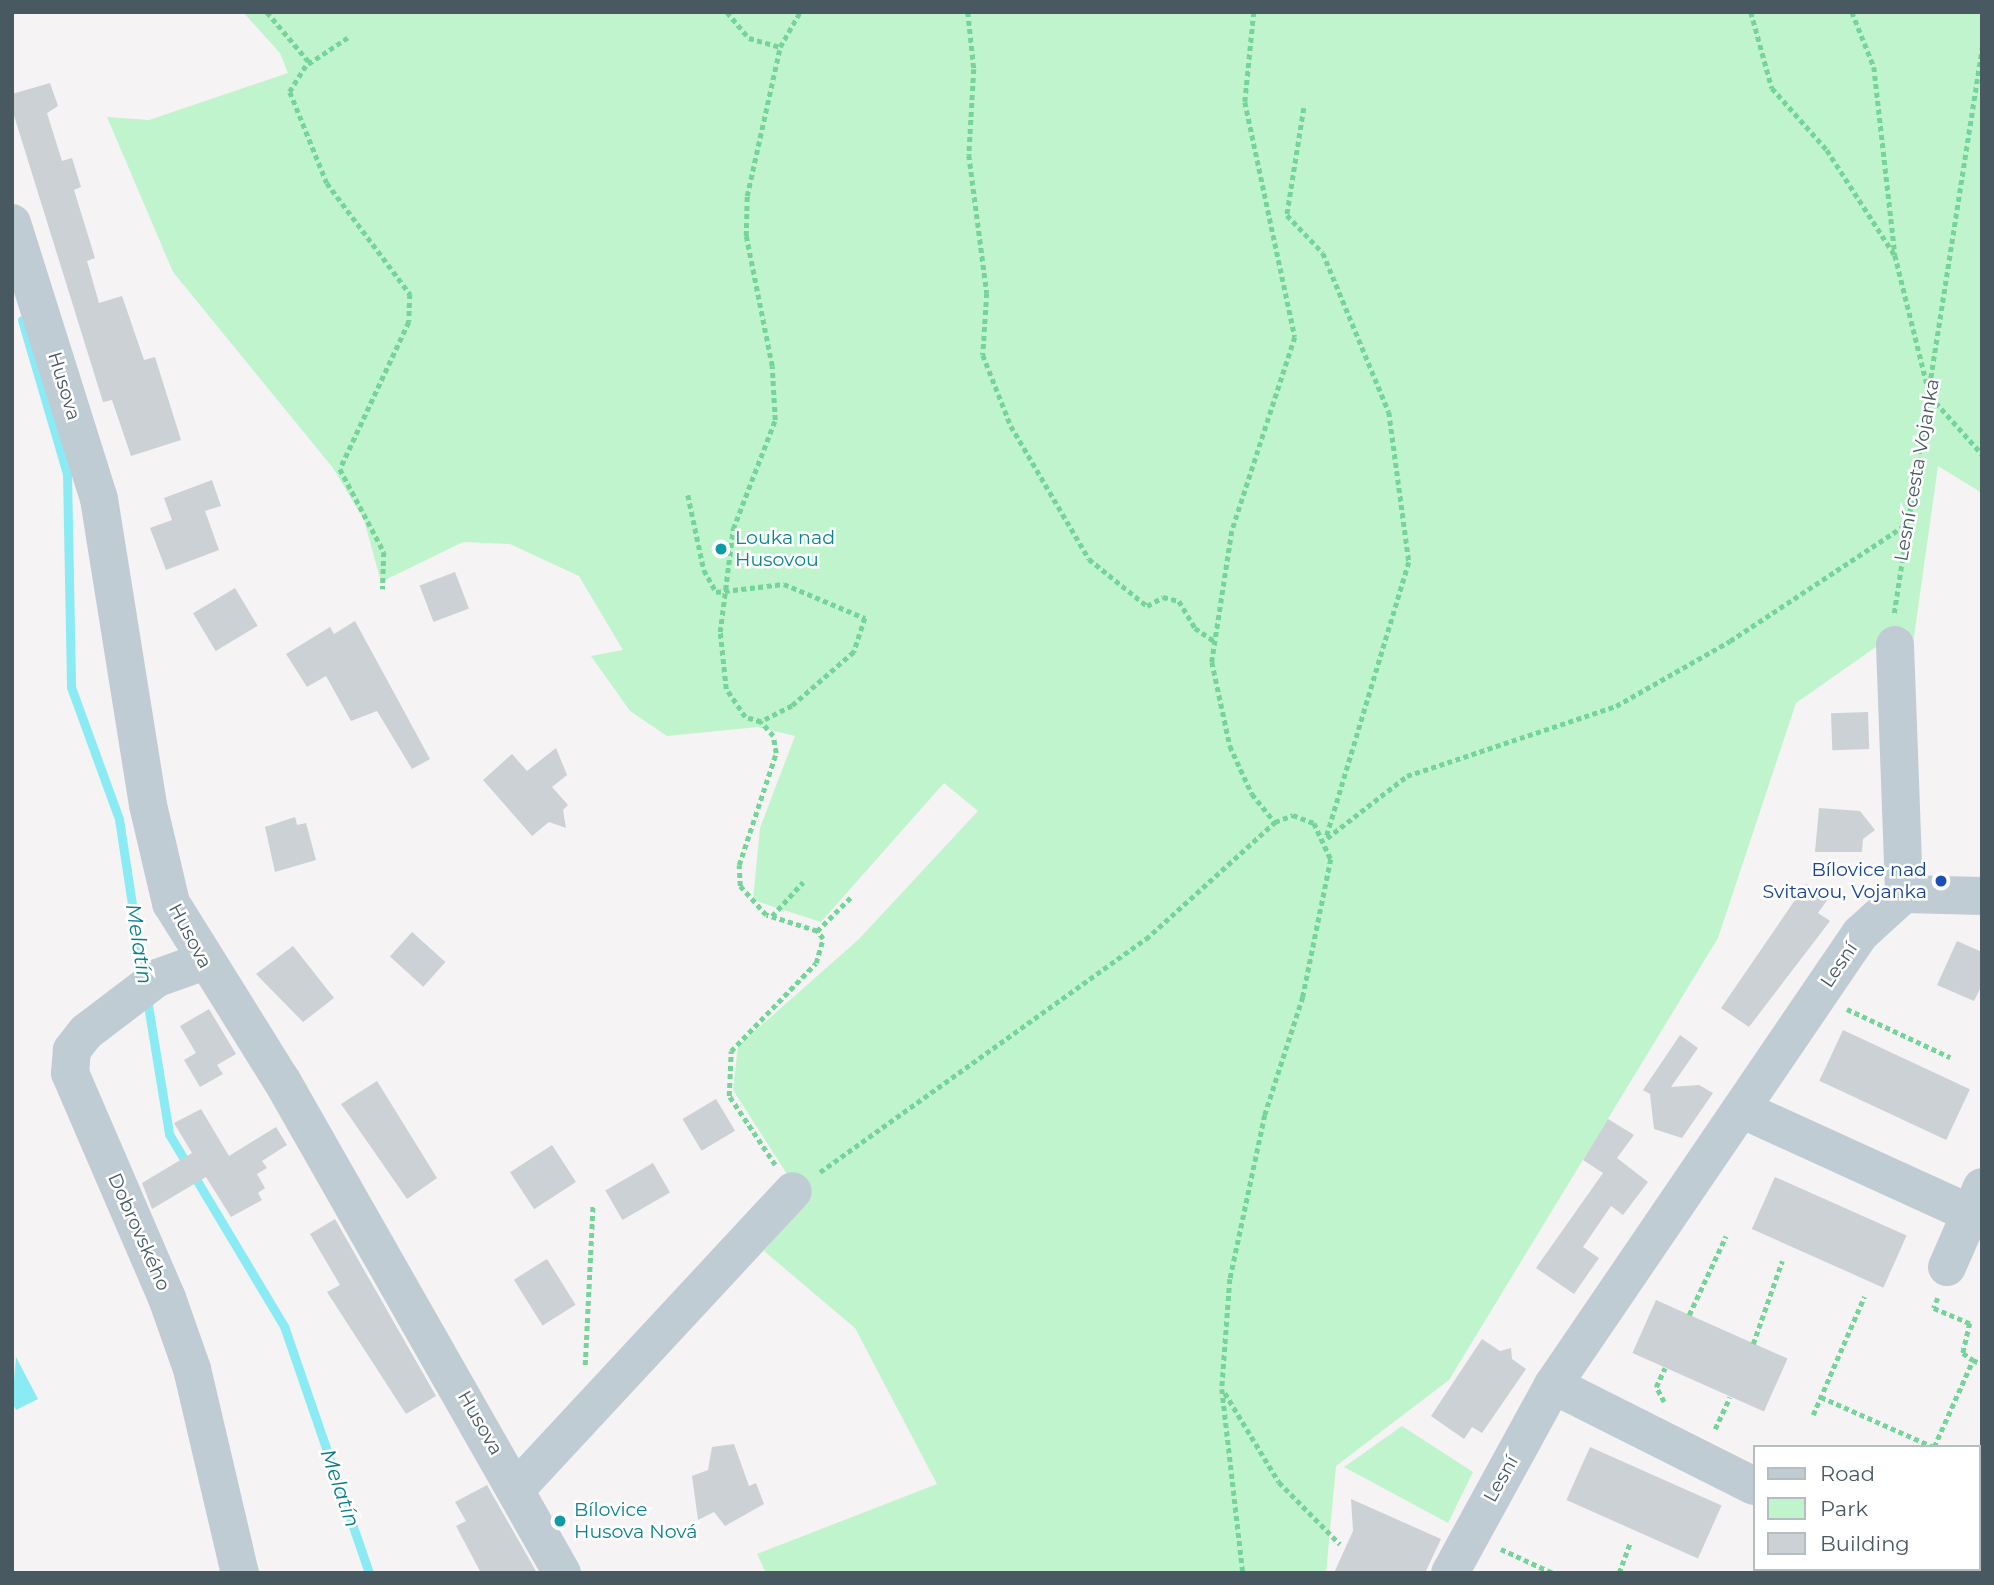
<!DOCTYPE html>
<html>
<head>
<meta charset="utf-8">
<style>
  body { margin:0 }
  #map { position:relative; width:1994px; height:1585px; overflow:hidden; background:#f5f3f3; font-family:Montserrat,sans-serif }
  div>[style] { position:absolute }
  .green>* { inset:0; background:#c0f4cd }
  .water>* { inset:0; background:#8aebf4 }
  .stream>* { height:9px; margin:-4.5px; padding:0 4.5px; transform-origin:4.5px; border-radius:4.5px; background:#8aebf4 }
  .building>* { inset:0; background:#ccd1d5; transform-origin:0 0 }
  .path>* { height:4.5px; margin-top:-2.25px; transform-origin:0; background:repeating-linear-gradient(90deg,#75d599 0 5px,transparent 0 8.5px) }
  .minor>* { height:38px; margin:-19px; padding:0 19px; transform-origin:19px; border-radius:19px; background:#c0ccd3 }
  .dots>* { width:19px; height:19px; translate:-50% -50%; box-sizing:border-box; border:4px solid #fff; border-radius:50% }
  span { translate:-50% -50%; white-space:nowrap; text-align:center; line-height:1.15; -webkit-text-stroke:5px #fff; paint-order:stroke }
  .street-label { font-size:19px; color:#485962 }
  .culture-label { font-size:19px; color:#0d838f }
  .left { translate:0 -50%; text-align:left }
  .transit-label { font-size:19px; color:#164399 }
  .right { translate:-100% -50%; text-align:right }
  .water-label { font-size:21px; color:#067e89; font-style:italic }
  .frame { position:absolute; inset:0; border:14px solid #485962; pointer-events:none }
  .legend { position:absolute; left:1753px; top:1445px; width:228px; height:126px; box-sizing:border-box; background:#fff; border:2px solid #b6bdc0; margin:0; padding:9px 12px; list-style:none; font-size:21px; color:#485962 }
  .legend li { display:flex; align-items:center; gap:14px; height:35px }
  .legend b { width:35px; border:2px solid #b6bdc0 }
</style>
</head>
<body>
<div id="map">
  <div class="green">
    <div style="clip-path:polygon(243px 12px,1982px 12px,1982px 493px,1938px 466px,1912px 651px,1883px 642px,1796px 703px,1718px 938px,1449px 1380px,1336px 1466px,1326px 1573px,766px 1573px,757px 1554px,937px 1484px,855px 1328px,764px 1251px,805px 1202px,733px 1090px,738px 1046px,859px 939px,978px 811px,944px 783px,821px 922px,753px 900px,760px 828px,795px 736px,758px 727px,667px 736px,630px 711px,591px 656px,623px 650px,579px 576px,510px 544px,463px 542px,381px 582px,364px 520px,333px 468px,173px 272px,107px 117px,149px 120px,288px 73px,280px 53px)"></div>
    <div style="clip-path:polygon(1402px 1426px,1473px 1472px,1448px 1523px,1344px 1467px)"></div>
  </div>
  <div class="water">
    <div style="clip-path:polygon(16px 1357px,38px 1399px,16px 1410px,12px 1402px)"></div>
  </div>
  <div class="stream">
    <div style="left:22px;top:320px;width:160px;rotate:73.7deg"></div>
    <div style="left:67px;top:474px;width:213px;rotate:88.9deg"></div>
    <div style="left:71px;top:687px;width:140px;rotate:70deg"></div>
    <div style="left:119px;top:819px;width:158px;rotate:81.3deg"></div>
    <div style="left:147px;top:999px;width:137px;rotate:80.7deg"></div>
    <div style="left:169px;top:1134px;width:224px;rotate:59.1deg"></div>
    <div style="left:284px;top:1326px;width:261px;rotate:71deg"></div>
  </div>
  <div class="building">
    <div style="clip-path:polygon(50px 83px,58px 106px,47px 113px,62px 161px,72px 158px,81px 187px,74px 190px,95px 258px,87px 261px,99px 303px,122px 296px,144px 360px,155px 357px,181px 440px,131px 456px,112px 400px,103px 402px,12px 109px,12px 94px)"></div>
    <div style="clip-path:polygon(212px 480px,221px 506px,205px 511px,219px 550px,166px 570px,150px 528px,172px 520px,164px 498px)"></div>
    <div style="left:455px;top:572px;width:39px;height:38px;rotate:69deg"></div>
    <div style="left:235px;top:588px;width:44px;height:49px;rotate:59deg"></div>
    <div style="clip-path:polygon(355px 621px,430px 759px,412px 769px,377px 711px,351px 721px,326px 676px,307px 687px,286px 654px,330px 627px,334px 634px)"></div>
    <div style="left:1868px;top:712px;width:37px;height:37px;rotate:88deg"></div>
    <div style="clip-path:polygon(556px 748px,567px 775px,552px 787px,568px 805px,563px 810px,566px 828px,549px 822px,532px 836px,483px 780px,512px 754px,527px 771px)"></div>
    <div style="clip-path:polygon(1819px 808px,1860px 811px,1875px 830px,1863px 839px,1862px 852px,1815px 852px)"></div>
    <div style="clip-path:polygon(295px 817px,297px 825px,306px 823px,316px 860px,275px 872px,265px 827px)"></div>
    <div style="clip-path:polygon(1806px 884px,1828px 899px,1818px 913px,1830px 921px,1749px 1027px,1721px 1008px)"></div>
    <div style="left:412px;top:932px;width:45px;height:33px;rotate:42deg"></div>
    <div style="clip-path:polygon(1957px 941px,1982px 952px,1982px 985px,1974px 1001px,1937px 985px)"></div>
    <div style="clip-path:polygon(293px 946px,334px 998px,303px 1022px,256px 974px)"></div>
    <div style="clip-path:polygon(209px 1009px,236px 1054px,217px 1065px,223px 1074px,200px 1087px,184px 1060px,196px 1053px,180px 1026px)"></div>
    <div style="left:1843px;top:1030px;width:140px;height:56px;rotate:25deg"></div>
    <div style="clip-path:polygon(1680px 1035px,1698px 1048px,1671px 1087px,1699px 1085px,1713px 1093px,1682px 1138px,1654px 1129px,1650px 1094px,1643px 1090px)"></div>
    <div style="clip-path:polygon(377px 1081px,437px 1178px,407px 1199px,341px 1104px)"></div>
    <div style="left:716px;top:1099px;width:37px;height:39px;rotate:59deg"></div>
    <div style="clip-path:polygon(201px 1109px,229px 1156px,276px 1127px,287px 1145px,262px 1161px,267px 1168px,257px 1174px,265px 1188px,258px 1193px,262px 1200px,231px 1217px,206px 1177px,152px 1209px,142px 1183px,192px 1153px,174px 1123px)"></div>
    <div style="clip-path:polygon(1608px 1119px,1634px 1135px,1617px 1158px,1648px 1182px,1623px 1215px,1611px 1206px,1583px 1247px,1599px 1258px,1574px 1294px,1536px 1268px,1603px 1173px,1583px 1160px)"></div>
    <div style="left:552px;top:1145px;width:44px;height:50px;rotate:57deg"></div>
    <div style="left:653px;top:1163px;width:34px;height:55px;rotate:60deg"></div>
    <div style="left:1775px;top:1177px;width:144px;height:57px;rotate:24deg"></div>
    <div style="clip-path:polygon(335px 1219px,436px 1396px,406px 1414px,327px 1292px,340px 1285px,310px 1234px)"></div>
    <div style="left:547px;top:1259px;width:54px;height:39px;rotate:58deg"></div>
    <div style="left:1656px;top:1300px;width:144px;height:58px;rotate:24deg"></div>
    <div style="clip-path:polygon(1482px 1339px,1500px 1351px,1511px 1348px,1512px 1359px,1526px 1369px,1482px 1433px,1472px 1427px,1464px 1439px,1431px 1416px)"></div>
    <div style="clip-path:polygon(734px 1444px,749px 1486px,756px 1483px,764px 1504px,725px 1526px,714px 1512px,698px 1520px,692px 1476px,708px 1470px,712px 1447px)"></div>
    <div style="left:1590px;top:1447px;width:144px;height:58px;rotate:24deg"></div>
    <div style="clip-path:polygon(487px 1485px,537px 1573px,481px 1573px,456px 1526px,466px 1521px,455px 1502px)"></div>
    <div style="clip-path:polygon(1351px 1499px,1441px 1539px,1425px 1573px,1334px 1573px,1353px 1531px)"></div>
  </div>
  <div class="path">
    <div style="left:267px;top:12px;width:67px;rotate:49.9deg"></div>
    <div style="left:727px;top:12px;width:34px;rotate:50deg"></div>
    <div style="left:749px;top:38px;width:32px;rotate:16deg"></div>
    <div style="left:968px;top:12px;width:57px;rotate:84deg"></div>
    <div style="left:974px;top:69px;width:86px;rotate:93.3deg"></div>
    <div style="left:969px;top:155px;width:139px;rotate:82.6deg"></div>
    <div style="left:987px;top:293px;width:62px;rotate:93.7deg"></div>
    <div style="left:983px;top:355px;width:76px;rotate:68.5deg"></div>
    <div style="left:1011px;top:426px;width:154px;rotate:59.6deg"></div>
    <div style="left:1089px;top:559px;width:75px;rotate:39deg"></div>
    <div style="left:1147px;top:606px;width:18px;rotate:-29deg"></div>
    <div style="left:1163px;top:597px;width:16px;rotate:14deg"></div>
    <div style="left:1179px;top:601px;width:31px;rotate:59deg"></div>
    <div style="left:1195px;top:628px;width:23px;rotate:34deg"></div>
    <div style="left:1254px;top:12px;width:90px;rotate:95.7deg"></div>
    <div style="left:1245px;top:102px;width:240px;rotate:78deg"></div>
    <div style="left:1295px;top:337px;width:204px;rotate:108deg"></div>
    <div style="left:1232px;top:531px;width:133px;rotate:98.7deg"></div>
    <div style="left:1212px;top:662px;width:86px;rotate:77.9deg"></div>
    <div style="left:1230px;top:746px;width:53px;rotate:65.4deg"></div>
    <div style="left:1252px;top:794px;width:36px;rotate:51deg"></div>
    <div style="left:1751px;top:12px;width:79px;rotate:74.6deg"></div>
    <div style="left:1772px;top:88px;width:83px;rotate:48.4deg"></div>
    <div style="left:1827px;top:150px;width:124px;rotate:57.2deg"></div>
    <div style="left:1852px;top:12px;width:59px;rotate:68.2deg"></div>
    <div style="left:1874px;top:67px;width:189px;rotate:83.6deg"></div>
    <div style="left:1895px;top:255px;width:145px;rotate:76.1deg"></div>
    <div style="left:1930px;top:396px;width:78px;rotate:48.1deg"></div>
    <div style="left:348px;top:38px;width:50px;rotate:146.3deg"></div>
    <div style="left:306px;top:66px;width:31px;rotate:122deg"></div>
    <div style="left:290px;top:92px;width:98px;rotate:67.9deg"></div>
    <div style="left:327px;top:183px;width:139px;rotate:53.2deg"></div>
    <div style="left:410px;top:294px;width:28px;rotate:92deg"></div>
    <div style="left:409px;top:322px;width:162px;rotate:115.1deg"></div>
    <div style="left:340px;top:469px;width:94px;rotate:62.1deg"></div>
    <div style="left:384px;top:552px;width:37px;rotate:92deg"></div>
    <div style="left:1304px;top:108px;width:108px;rotate:99deg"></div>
    <div style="left:1287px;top:215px;width:52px;rotate:46.5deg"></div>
    <div style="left:1323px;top:253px;width:172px;rotate:67.5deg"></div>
    <div style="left:1389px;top:412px;width:151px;rotate:82.4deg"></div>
    <div style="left:1409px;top:562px;width:288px;rotate:106.7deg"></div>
    <div style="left:688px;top:495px;width:77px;rotate:78deg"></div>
    <div style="left:704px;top:570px;width:25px;rotate:61deg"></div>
    <div style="left:716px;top:592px;width:68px;rotate:-6.7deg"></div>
    <div style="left:784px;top:584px;width:88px;rotate:22.8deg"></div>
    <div style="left:865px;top:618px;width:36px;rotate:108deg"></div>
    <div style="left:854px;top:652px;width:82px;rotate:138.9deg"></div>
    <div style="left:792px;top:706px;width:35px;rotate:153deg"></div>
    <div style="left:1894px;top:613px;width:572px;rotate:-81.15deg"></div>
    <div style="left:1327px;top:838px;width:101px;rotate:-37.8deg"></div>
    <div style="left:1407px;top:776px;width:220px;rotate:-18.5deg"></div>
    <div style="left:1616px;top:706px;width:131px;rotate:-29.7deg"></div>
    <div style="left:1730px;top:641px;width:214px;rotate:-33.5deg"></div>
    <div style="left:772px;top:916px;width:46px;rotate:-47.6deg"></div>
    <div style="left:817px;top:931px;width:48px;rotate:-45deg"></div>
    <div style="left:1847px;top:1009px;width:114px;rotate:25deg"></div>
    <div style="left:775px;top:1165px;width:83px;rotate:-123.7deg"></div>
    <div style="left:729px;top:1096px;width:45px;rotate:-87.5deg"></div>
    <div style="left:731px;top:1051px;width:122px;rotate:-46deg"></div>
    <div style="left:816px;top:963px;width:25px;rotate:-74deg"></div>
    <div style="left:823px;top:939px;width:10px;rotate:-127deg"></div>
    <div style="left:817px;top:931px;width:53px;rotate:-162.6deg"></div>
    <div style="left:766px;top:915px;width:39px;rotate:-132deg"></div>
    <div style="left:740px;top:886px;width:21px;rotate:-93deg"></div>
    <div style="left:739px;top:865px;width:118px;rotate:-71.7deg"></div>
    <div style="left:776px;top:753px;width:17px;rotate:-100deg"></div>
    <div style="left:773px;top:736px;width:18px;rotate:-131deg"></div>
    <div style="left:761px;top:722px;width:17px;rotate:-163deg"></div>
    <div style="left:745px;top:717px;width:34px;rotate:-124deg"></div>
    <div style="left:726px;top:689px;width:57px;rotate:-96deg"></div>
    <div style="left:720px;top:632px;width:104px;rotate:-82.8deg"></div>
    <div style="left:733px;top:529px;width:117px;rotate:-68.9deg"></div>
    <div style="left:775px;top:420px;width:54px;rotate:-93.2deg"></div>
    <div style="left:772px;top:366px;width:133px;rotate:-101.3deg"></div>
    <div style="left:746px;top:236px;width:40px;rotate:-88.6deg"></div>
    <div style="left:747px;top:196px;width:153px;rotate:-77.5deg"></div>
    <div style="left:780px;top:47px;width:40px;rotate:-60.3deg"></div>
    <div style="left:820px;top:1172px;width:401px;rotate:-35.6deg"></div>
    <div style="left:1146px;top:939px;width:174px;rotate:-42.2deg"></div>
    <div style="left:1275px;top:822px;width:19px;rotate:-21deg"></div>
    <div style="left:1293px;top:815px;width:22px;rotate:21deg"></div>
    <div style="left:1314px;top:823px;width:40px;rotate:65deg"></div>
    <div style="left:1331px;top:859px;width:141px;rotate:101.5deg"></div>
    <div style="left:1303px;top:997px;width:124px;rotate:107.9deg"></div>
    <div style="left:1265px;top:1115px;width:168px;rotate:102deg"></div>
    <div style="left:1230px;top:1279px;width:110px;rotate:94.2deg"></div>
    <div style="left:1222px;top:1389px;width:185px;rotate:83.5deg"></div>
    <div style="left:1938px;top:1298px;width:11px;rotate:112deg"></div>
    <div style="left:1934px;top:1308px;width:39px;rotate:23deg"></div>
    <div style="left:1970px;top:1323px;width:31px;rotate:103deg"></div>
    <div style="left:1963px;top:1353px;width:12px;rotate:35deg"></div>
    <div style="left:1689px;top:1315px;width:87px;rotate:-64.9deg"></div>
    <div style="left:1753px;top:1344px;width:88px;rotate:-70.7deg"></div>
    <div style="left:585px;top:1365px;width:161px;rotate:-87.2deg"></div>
    <div style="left:1225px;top:1393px;width:104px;rotate:58.8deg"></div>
    <div style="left:1279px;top:1482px;width:87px;rotate:45.5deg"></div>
    <div style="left:1821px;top:1397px;width:124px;rotate:23.9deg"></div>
    <div style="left:1664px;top:1402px;width:17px;rotate:-118deg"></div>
    <div style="left:1656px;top:1387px;width:21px;rotate:-65deg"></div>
    <div style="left:1813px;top:1415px;width:129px;rotate:-66.6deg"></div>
    <div style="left:1715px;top:1429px;width:35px;rotate:-65deg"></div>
    <div style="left:1934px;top:1447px;width:95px;rotate:-65.9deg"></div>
    <div style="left:1973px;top:1360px;width:10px;rotate:24deg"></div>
    <div style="left:1501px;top:1549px;width:57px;rotate:24.8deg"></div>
    <div style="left:1619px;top:1573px;width:32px;rotate:-70deg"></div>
    <div style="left:1872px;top:1573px;width:4px;rotate:-63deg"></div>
  </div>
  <div class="minor">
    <div style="left:12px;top:223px;width:289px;rotate:72.5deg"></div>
    <div style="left:99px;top:499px;width:310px;rotate:80.9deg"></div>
    <div style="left:148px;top:805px;width:101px;rotate:76.8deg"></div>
    <div style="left:171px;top:903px;width:210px;rotate:58.1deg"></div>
    <div style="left:282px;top:1081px;width:566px;rotate:60.36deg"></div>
    <div style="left:1895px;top:645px;width:249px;rotate:87.9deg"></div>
    <div style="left:202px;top:962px;width:48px;rotate:160.4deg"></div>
    <div style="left:157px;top:978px;width:89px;rotate:142.7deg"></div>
    <div style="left:86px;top:1032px;width:23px;rotate:128deg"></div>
    <div style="left:72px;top:1050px;width:23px;rotate:95deg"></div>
    <div style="left:70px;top:1073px;width:245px;rotate:66.7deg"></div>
    <div style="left:167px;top:1298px;width:75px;rotate:70.6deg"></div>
    <div style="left:192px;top:1369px;width:210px;rotate:76.8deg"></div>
    <div style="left:1741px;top:1109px;width:251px;rotate:24.5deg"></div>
    <div style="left:1947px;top:1267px;width:87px;rotate:-66.4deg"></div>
    <div style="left:1553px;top:1385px;width:225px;rotate:26.7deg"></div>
    <div style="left:517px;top:1488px;width:405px;rotate:-47.1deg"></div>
    <div style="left:1450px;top:1573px;width:214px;rotate:-61.3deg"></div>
    <div style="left:1553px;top:1385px;width:546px;rotate:-55.76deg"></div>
    <div style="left:1860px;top:934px;width:59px;rotate:-42.3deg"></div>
    <div style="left:1904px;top:894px;width:78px;rotate:1.5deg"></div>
  </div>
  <div class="dots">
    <div style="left:721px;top:549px;background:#0f9aa8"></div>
    <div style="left:1941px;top:881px;background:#1a4fb4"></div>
    <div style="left:560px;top:1521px;background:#0f9aa8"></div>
  </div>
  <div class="street-label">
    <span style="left:64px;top:386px;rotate:73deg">Husova</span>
    <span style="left:1917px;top:470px;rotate:-80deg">Lesní cesta Vojanka</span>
    <span style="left:190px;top:936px;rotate:62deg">Husova</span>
    <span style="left:1839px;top:965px;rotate:-56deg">Lesní</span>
    <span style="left:139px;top:1232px;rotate:66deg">Dobrovského</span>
    <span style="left:480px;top:1423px;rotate:60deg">Husova</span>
    <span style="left:1501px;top:1479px;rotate:-61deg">Lesní</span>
  </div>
  <div class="culture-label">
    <span class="left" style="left:735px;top:549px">Louka nad<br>Husovou</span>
    <span class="left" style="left:574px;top:1521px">Bílovice<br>Husova Nová</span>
  </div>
  <div class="transit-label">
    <span class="right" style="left:1927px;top:881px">Bílovice nad<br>Svitavou, Vojanka</span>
  </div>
  <div class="water-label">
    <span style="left:139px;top:944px;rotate:81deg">Melatín</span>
    <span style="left:340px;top:1488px;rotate:71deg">Melatín</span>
  </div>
  <div class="frame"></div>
  <ul class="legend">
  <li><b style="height:9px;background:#c0ccd3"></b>Road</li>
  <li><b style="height:19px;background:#c0f4cd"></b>Park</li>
  <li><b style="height:19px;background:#ccd1d5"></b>Building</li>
  </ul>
</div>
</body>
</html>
